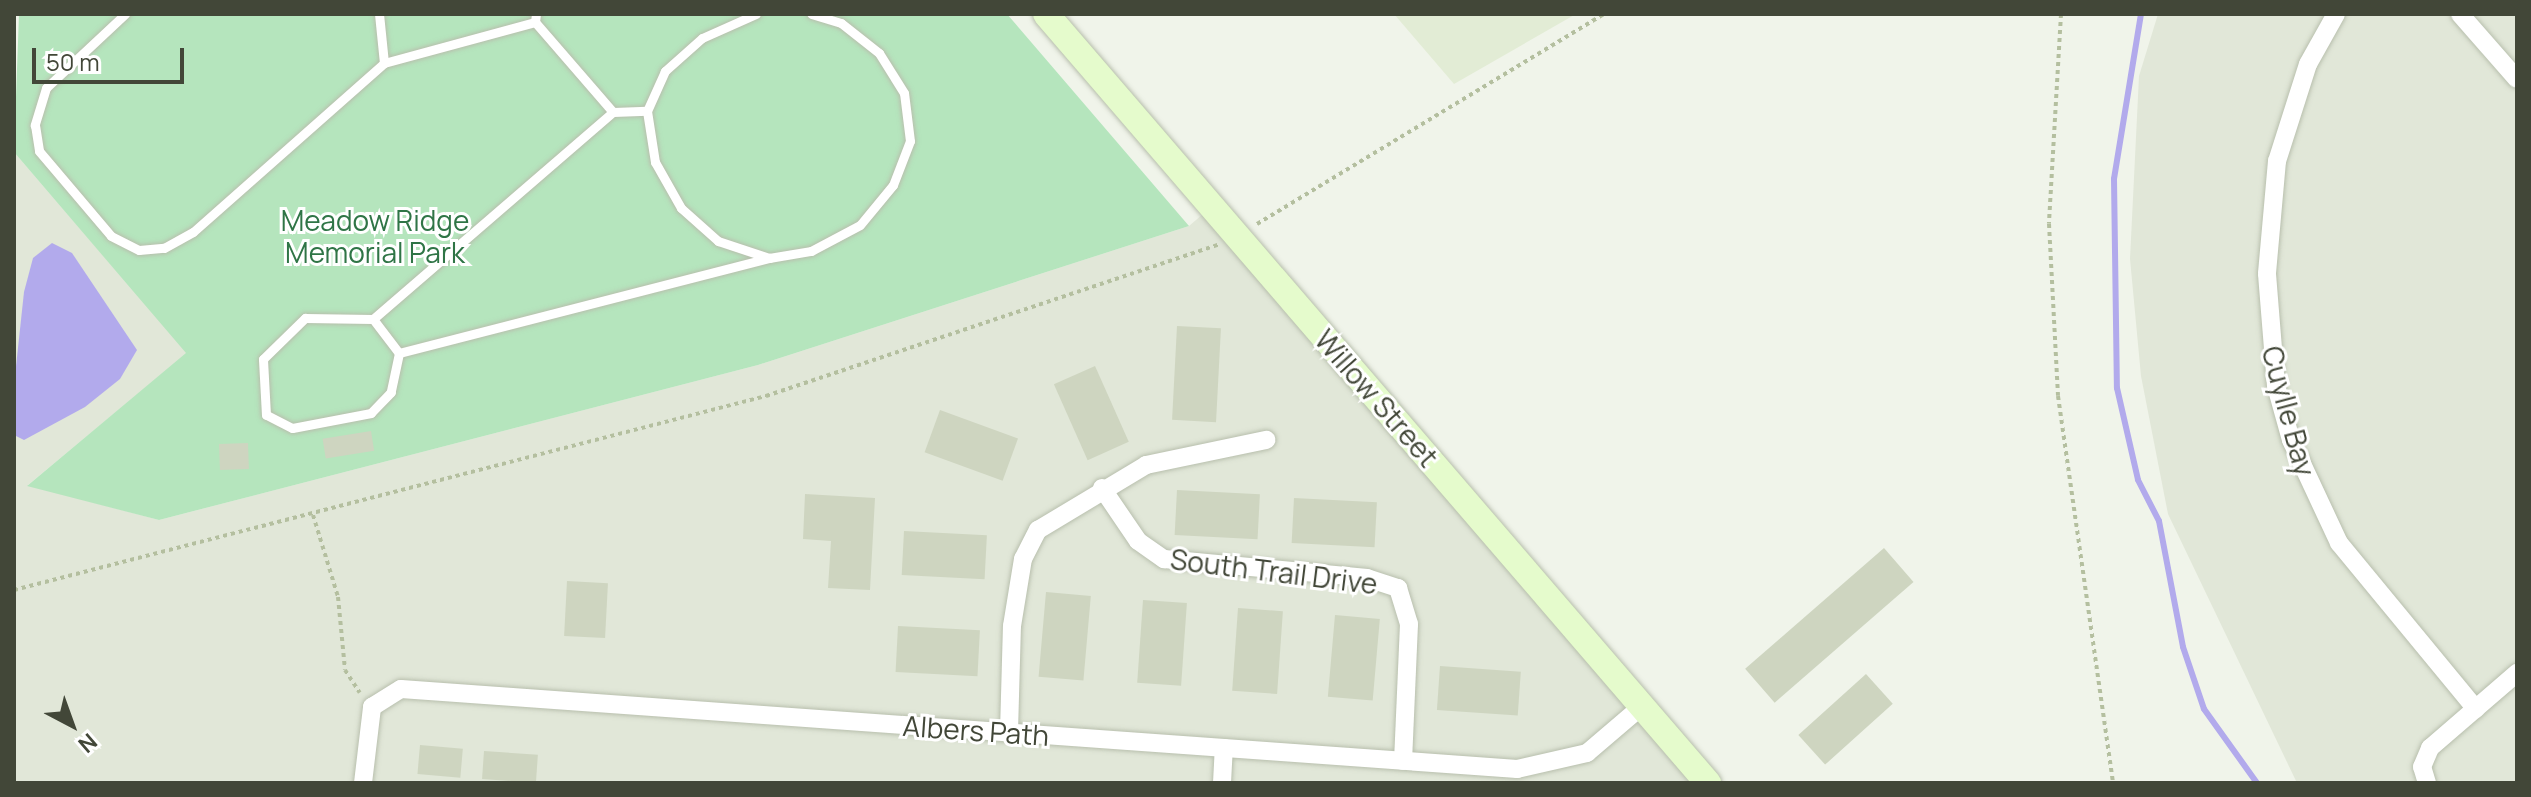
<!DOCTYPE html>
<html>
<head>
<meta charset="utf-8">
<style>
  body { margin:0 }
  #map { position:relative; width:2531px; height:797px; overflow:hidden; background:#f0f4ea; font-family:Manrope,sans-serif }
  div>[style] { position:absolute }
  .residential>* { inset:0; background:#e1e7d8 }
  .education>* { inset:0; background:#e2ecd5 }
  .green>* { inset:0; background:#b5e5bd }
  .water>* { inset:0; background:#b2aaec }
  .stream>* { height:6px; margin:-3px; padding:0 3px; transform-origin:3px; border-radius:3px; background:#b2aaec }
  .building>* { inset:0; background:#ced5c0; transform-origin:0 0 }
  .path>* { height:4px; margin-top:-2px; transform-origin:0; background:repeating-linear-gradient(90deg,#b4bf9f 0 4px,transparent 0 8px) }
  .roads { filter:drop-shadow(0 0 2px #b8bfad) drop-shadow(0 0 2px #b8bfad) }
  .lane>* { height:9px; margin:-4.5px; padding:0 4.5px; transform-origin:4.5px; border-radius:4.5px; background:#fff }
  .street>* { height:18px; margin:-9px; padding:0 9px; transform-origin:9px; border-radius:9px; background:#fff }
  .secondary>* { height:26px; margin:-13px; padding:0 13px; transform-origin:13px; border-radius:13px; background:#e5fbcc }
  span { translate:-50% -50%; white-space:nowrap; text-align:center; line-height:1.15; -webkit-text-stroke:6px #fff; paint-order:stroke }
  .park-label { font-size:28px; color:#2f7546 }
  .street-label { font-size:28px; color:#424738 }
  .frame { position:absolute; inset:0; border:16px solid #424738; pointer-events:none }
  .north { position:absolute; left:32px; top:685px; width:80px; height:80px; -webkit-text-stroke:6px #fff; paint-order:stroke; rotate:139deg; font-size:22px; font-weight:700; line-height:32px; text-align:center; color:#424738 }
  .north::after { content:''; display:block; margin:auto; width:28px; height:36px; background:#424738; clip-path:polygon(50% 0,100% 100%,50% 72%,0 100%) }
  .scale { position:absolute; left:32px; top:48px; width:152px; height:36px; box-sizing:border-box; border:4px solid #424738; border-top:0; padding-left:10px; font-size:24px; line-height:28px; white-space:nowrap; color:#424738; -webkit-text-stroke:6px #fff; paint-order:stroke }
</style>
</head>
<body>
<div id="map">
  <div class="residential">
    <div style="clip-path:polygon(2158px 14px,2517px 14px,2517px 783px,2297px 783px,2168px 514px,2141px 376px,2130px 259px,2139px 76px)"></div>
    <div style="clip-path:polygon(14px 152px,187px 353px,28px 485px,159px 520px,758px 365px,1189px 226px,1203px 214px,1712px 783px,14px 783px)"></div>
  </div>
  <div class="education">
    <div style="clip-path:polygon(1394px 14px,1576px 14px,1454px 84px)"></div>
  </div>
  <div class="green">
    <div style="clip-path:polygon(19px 14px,1007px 14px,1189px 226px,758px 365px,159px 520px,27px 486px,186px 353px,14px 152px)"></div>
  </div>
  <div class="water">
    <div style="clip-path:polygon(52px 243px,72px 253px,137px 350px,120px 379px,85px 407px,24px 440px,14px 435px,14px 385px,24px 292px,33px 258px)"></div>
  </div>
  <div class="stream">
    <div style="left:2141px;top:14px;width:167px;rotate:99.3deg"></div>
    <div style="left:2114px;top:179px;width:209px;rotate:89.2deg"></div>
    <div style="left:2117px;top:388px;width:94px;rotate:77.1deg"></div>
    <div style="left:2138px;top:480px;width:46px;rotate:62.9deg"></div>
    <div style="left:2159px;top:521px;width:128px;rotate:79.2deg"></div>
    <div style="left:2183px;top:647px;width:65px;rotate:71.3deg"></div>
    <div style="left:2204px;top:709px;width:91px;rotate:54.4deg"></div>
  </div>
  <div class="building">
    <div style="left:1177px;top:326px;width:44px;height:94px;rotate:3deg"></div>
    <div style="left:1095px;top:366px;width:83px;height:45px;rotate:66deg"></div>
    <div style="left:940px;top:410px;width:83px;height:45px;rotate:20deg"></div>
    <div style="left:371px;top:431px;width:20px;height:49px;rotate:81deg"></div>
    <div style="left:248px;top:443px;width:26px;height:29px;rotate:88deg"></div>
    <div style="left:1177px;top:490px;width:83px;height:45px;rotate:3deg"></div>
    <div style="clip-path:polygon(805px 494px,875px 498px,870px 590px,828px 588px,831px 541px,803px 539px)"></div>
    <div style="left:1294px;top:498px;width:83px;height:45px;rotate:3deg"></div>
    <div style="left:904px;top:531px;width:83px;height:44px;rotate:3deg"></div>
    <div style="left:1884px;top:548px;width:45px;height:184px;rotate:49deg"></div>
    <div style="left:567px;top:581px;width:41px;height:55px;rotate:3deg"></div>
    <div style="left:1046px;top:592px;width:45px;height:85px;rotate:5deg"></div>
    <div style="left:1143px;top:600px;width:44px;height:83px;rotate:4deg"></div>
    <div style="left:1238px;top:608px;width:45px;height:83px;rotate:4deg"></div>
    <div style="left:1335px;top:615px;width:45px;height:82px;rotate:5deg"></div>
    <div style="left:898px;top:626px;width:82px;height:46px;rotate:3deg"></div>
    <div style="left:1440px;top:666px;width:81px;height:44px;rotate:4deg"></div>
    <div style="left:1866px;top:674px;width:40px;height:91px;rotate:48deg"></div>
    <div style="left:420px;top:745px;width:43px;height:29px;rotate:5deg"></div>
    <div style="left:484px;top:751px;width:54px;height:28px;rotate:4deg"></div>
  </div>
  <div class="path">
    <div style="left:2061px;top:14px;width:210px;rotate:93.3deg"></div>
    <div style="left:2049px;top:224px;width:172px;rotate:87deg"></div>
    <div style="left:2058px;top:396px;width:391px;rotate:81.9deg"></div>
    <div style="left:1257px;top:224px;width:406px;rotate:-31.2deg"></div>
    <div style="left:313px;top:515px;width:86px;rotate:73deg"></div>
    <div style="left:338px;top:597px;width:73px;rotate:84.5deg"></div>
    <div style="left:345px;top:670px;width:27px;rotate:57deg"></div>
    <div style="left:14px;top:590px;width:777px;rotate:-14.47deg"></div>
    <div style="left:766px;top:396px;width:477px;rotate:-18.5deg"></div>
  </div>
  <div class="roads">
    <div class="lane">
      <div style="left:125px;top:14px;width:108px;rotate:136.9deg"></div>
      <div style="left:46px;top:88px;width:39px;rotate:107deg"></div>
      <div style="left:35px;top:125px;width:26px;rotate:81deg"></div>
      <div style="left:39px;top:151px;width:111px;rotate:49.7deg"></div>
      <div style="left:111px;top:236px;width:31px;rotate:27deg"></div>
      <div style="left:139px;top:250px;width:25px;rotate:-5deg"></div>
      <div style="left:164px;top:248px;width:33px;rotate:-29deg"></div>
      <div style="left:193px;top:232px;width:255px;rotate:-41.5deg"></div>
      <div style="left:384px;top:63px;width:49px;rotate:-95.8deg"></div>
      <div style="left:756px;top:14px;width:59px;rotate:156deg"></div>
      <div style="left:702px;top:38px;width:50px;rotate:138.3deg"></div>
      <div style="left:665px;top:71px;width:44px;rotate:114.2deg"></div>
      <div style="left:647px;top:111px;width:52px;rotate:81.1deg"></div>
      <div style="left:655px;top:162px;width:53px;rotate:60.5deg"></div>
      <div style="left:681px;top:208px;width:50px;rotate:41.7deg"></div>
      <div style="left:718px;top:241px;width:54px;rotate:18.4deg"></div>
      <div style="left:769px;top:258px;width:43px;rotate:-9.5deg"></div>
      <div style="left:811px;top:251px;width:55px;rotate:-28deg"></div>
      <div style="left:860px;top:225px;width:52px;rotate:-50.5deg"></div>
      <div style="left:893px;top:185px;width:47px;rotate:-68.9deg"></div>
      <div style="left:910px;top:141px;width:48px;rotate:-97.1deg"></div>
      <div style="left:904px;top:93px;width:47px;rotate:-122deg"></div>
      <div style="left:879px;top:53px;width:48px;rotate:-141.7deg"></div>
      <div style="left:841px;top:23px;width:31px;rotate:-163deg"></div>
      <div style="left:535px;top:22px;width:119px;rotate:49.1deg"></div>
      <div style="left:613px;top:112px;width:34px;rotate:-2deg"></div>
      <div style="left:384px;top:63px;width:156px;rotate:-15.2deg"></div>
      <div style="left:535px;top:22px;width:8px;rotate:-83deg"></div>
      <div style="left:373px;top:319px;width:317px;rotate:-40.8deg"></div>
      <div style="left:399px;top:353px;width:40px;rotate:102deg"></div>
      <div style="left:391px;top:392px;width:29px;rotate:134deg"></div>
      <div style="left:371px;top:413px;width:80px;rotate:169.2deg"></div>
      <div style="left:292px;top:428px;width:29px;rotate:-153deg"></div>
      <div style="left:266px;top:415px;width:56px;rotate:-93.1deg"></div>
      <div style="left:263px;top:359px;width:59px;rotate:-44.3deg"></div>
      <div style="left:305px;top:318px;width:68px;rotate:0.8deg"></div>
      <div style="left:373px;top:319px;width:43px;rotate:52.6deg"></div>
      <div style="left:399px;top:353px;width:382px;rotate:-14.4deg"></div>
    </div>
    <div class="street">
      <div style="left:2336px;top:14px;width:57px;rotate:119.2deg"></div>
      <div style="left:2308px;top:64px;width:102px;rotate:107.7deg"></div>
      <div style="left:2277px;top:161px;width:113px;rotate:95.1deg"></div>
      <div style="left:2267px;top:274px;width:112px;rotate:85.4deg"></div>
      <div style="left:2276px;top:386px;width:56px;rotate:74.5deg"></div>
      <div style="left:2291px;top:440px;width:114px;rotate:65deg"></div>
      <div style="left:2339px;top:543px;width:215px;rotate:50.5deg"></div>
      <div style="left:2460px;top:14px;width:86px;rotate:48.8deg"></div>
      <div style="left:1102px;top:488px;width:64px;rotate:55.8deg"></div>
      <div style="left:1138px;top:541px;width:32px;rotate:35deg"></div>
      <div style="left:1164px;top:559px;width:204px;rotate:5.3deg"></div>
      <div style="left:1367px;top:578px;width:33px;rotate:18deg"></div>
      <div style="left:1398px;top:588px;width:38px;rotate:73deg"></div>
      <div style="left:1409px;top:624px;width:137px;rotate:92.5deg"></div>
      <div style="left:1009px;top:732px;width:106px;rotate:-88.4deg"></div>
      <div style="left:1012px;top:626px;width:68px;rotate:-80.7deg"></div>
      <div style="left:1023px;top:559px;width:33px;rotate:-63deg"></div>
      <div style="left:1038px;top:530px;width:126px;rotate:-31deg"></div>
      <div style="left:1146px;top:465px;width:123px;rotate:-11.8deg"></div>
      <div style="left:363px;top:783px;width:77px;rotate:-83.2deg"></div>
      <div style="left:372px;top:707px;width:34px;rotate:-32deg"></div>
      <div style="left:401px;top:689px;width:1119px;rotate:4.1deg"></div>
      <div style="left:1517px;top:769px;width:72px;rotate:-12.9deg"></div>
      <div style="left:1587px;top:753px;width:72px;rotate:-40.5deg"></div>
      <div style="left:1222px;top:783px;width:35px;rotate:-87deg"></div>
      <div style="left:2427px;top:783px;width:17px;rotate:-107deg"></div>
      <div style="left:2422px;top:767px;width:21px;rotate:-67deg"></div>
      <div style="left:2430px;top:748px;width:115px;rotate:-40.8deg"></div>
    </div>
    <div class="secondary">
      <div style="left:1046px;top:14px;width:1015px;rotate:49.28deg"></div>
    </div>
  </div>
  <div class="park-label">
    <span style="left:375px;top:236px">Meadow Ridge<br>Memorial Park</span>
  </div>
  <div class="street-label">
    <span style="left:1377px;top:398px;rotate:49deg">Willow Street</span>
    <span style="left:2289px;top:411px;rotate:75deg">Cuylle Bay</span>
    <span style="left:1274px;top:571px;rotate:7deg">South Trail Drive</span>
    <span style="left:976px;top:730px;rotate:4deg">Albers Path</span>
  </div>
  <div class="frame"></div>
  <div class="north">N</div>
  <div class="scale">50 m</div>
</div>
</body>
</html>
